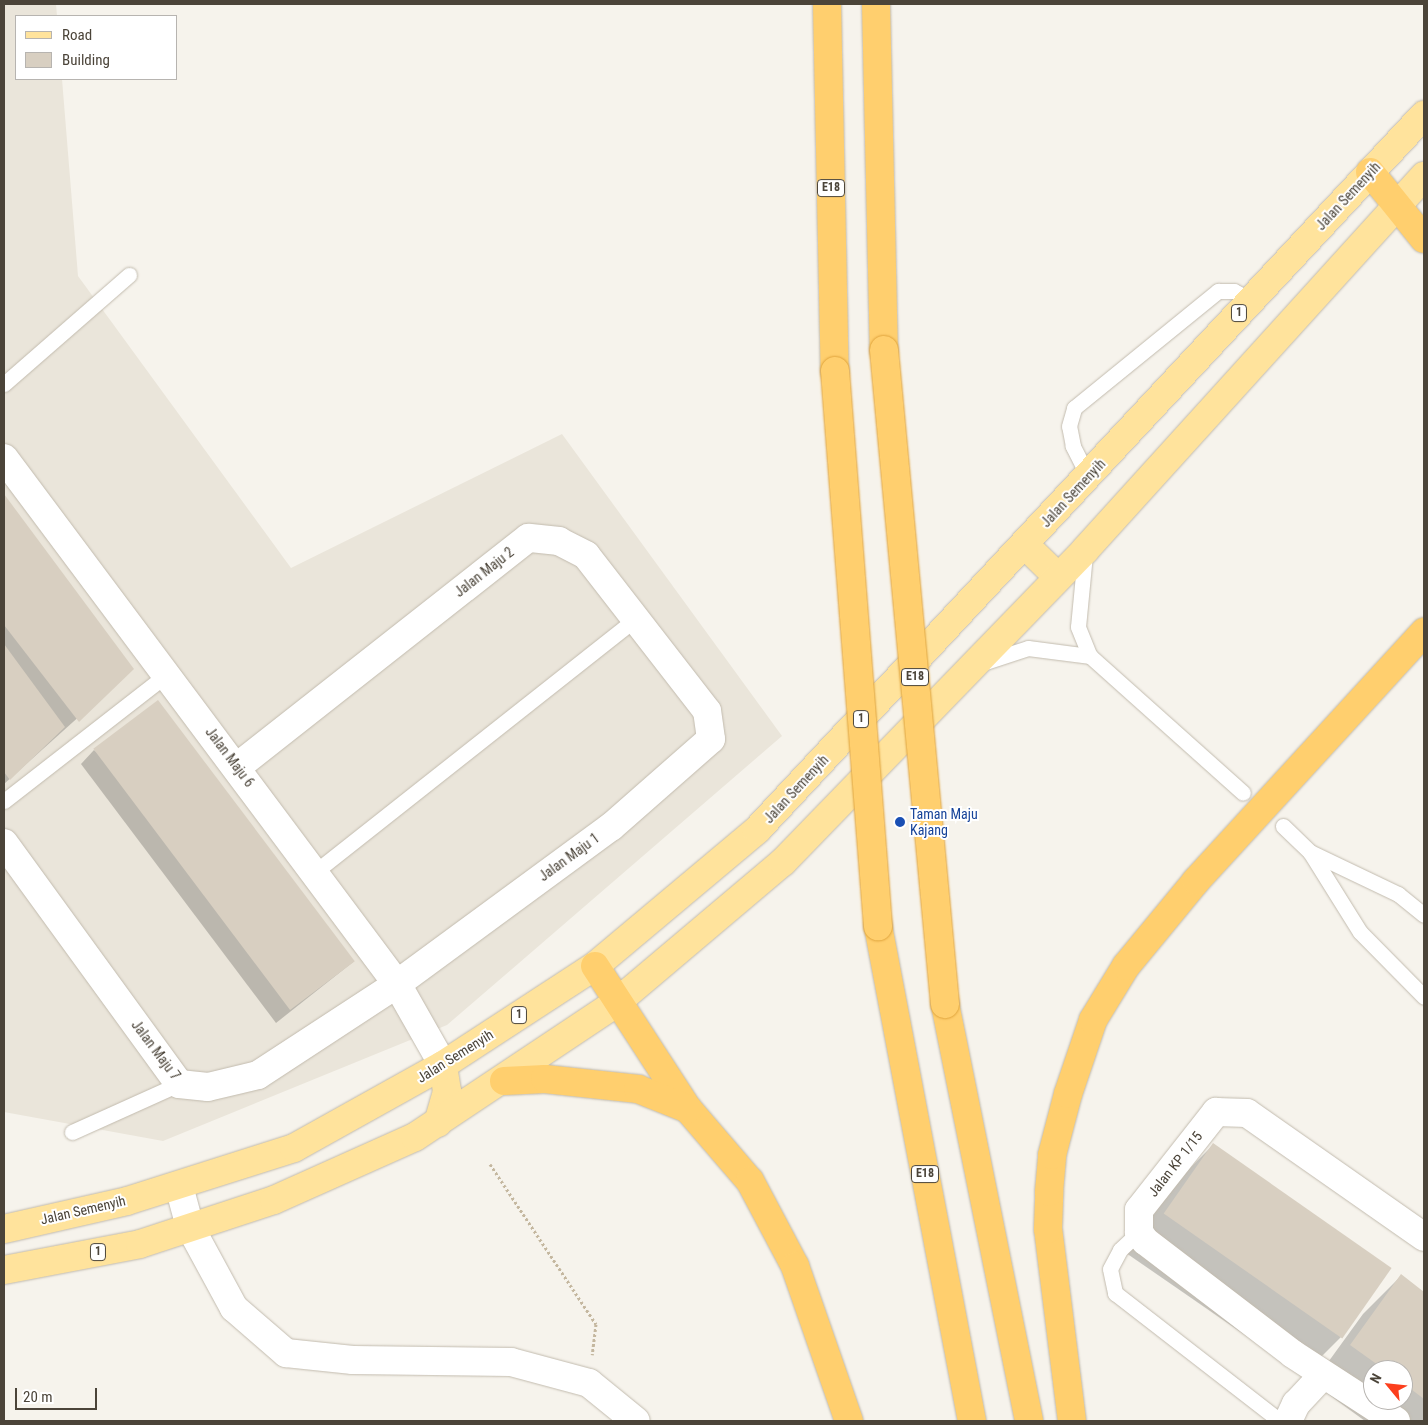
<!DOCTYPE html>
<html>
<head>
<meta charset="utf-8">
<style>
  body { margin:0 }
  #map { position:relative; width:1428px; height:1425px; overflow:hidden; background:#f6f3ec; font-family:"Roboto Condensed",sans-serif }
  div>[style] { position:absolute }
  .residential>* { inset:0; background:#eae5da }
  .shadow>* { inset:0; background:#0003 }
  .building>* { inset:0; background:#d8cfc1; transform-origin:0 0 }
  .path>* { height:3px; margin-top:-1.5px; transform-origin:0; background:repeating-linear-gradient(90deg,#c4b79f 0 2.5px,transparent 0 5px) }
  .roads { filter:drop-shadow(0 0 1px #c2bbae) drop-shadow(0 0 1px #c2bbae) }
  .lane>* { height:15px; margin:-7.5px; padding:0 7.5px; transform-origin:7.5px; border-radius:7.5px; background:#fff }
  .street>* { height:28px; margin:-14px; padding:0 14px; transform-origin:14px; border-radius:14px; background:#fff }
  .primary>* { height:28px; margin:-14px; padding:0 14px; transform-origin:14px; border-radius:14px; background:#ffe39c }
  .highway>* { height:28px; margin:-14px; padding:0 14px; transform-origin:14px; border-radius:14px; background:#ffcf6e }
  .bridges { filter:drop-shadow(0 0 1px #e0a43c) drop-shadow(0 0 1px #e0a43c) }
  .highway-bridge>* { height:28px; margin:-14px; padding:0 14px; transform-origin:14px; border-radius:14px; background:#ffcf6e }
  .dots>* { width:14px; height:14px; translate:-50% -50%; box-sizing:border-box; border:2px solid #fff; border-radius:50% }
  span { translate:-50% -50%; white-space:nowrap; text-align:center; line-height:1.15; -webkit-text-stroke:4px #fff; paint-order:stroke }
  .shield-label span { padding:1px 4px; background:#fff; border:1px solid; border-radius:4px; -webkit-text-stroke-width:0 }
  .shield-label { font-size:12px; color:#4b4439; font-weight:700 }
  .street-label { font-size:14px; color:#4b4439 }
  .transit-label { font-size:14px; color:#164399 }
  .left { translate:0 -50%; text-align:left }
  .frame { position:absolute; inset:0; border:5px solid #4b4439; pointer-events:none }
  .legend { position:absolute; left:15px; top:15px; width:162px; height:65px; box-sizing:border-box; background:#fff; border:1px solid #b7b4b0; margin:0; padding:6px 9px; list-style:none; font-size:15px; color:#4b4439 }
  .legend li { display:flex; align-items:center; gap:10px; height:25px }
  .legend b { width:25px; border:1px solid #b7b4b0 }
  .north { position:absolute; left:1363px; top:1360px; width:50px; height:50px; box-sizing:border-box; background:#fff; border:1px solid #b7b4b0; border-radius:50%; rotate:298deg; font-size:14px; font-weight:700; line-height:20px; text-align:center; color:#4b4439 }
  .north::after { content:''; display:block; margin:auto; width:18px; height:22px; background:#fc3f1d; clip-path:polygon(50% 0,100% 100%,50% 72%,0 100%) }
  .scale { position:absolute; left:15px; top:1388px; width:82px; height:22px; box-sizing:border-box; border:2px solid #4b4439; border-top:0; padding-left:6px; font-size:15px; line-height:18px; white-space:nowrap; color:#4b4439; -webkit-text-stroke:4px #fff; paint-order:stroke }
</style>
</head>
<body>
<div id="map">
  <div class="residential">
    <div style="clip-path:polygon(4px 4px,56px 4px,57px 16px,16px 16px,16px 79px,62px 79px,78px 276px,291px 568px,562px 434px,782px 736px,447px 1025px,163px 1141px,4px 1112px)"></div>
  </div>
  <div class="shadow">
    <div style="clip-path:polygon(4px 496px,132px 669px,4px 784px)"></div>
    <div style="clip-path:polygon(94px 750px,353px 962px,276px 1023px,81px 764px)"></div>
    <div style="clip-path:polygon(1214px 1144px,1341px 1337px,1303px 1375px,1126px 1253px,1176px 1182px)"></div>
    <div style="clip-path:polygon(evenodd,1401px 1276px,1424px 1293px,1424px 1421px,1365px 1421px,1313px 1383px,1363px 1314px,1401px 1276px,1373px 1370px,1403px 1370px,1403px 1400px,1373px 1400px,1373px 1370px)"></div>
  </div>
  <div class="building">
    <div style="clip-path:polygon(4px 494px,134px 669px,79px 722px,4px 625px)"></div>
    <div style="clip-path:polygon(4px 644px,65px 727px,10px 780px,4px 772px)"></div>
    <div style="left:158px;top:700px;width:327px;height:81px;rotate:53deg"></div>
    <div style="left:1213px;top:1143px;width:218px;height:86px;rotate:35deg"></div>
    <div style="clip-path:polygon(1401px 1274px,1424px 1292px,1424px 1399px,1403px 1383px,1403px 1370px,1385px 1370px,1350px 1345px)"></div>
  </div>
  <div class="path">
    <div style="left:490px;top:1164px;width:192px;rotate:56.5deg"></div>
    <div style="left:596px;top:1324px;width:31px;rotate:97deg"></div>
  </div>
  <div class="roads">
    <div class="lane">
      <div style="left:4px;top:384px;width:166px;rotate:-41.1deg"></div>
      <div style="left:1088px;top:476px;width:34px;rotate:-117deg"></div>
      <div style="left:1073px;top:446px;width:20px;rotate:-101deg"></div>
      <div style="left:1069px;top:426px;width:19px;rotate:-74deg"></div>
      <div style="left:1074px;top:408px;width:186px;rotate:-39.1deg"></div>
      <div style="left:1218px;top:291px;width:16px"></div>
      <div style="left:1234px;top:291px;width:19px;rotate:28deg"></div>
      <div style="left:1085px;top:554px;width:73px;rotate:95.5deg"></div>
      <div style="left:1078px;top:627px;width:31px;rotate:68deg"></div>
      <div style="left:1090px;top:656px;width:205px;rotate:41.8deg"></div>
      <div style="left:982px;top:663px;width:48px;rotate:-18.1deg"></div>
      <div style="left:1028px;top:648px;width:63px;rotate:7.4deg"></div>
      <div style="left:4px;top:801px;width:207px;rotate:-37.9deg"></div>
      <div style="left:1283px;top:826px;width:37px;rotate:44deg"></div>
      <div style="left:1310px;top:852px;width:94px;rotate:58deg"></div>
      <div style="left:1360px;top:932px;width:91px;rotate:45.4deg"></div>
      <div style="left:1310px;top:852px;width:98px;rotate:25.5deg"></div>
      <div style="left:1398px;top:894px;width:33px;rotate:39deg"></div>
      <div style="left:315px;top:872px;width:408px;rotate:-38.3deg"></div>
      <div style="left:72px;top:1132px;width:117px;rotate:-24.2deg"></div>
      <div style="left:1139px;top:1232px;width:26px;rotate:137deg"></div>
      <div style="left:1120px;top:1250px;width:21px;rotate:118deg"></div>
      <div style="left:1110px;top:1269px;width:25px;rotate:78deg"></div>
      <div style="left:1115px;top:1293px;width:209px;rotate:37.8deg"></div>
    </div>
    <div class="street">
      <div style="left:4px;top:458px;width:657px;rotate:53.23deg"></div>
      <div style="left:397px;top:984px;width:93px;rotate:60.4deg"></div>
      <div style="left:4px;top:843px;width:298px;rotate:54deg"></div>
      <div style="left:179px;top:1084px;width:29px;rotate:6deg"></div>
      <div style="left:208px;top:1087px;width:51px;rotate:-13.5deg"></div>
      <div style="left:258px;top:1075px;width:166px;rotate:-33.2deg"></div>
      <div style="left:397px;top:984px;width:265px;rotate:-36.3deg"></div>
      <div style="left:611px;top:827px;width:133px;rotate:-41.3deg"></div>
      <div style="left:711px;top:739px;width:28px;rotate:-98deg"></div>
      <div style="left:707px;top:711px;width:197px;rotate:-127.8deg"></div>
      <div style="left:586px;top:555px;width:30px;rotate:-153deg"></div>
      <div style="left:559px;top:541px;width:31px;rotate:-174deg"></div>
      <div style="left:528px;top:538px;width:370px;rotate:141.8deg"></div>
      <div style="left:179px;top:1186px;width:42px;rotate:75deg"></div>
      <div style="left:190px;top:1227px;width:92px;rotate:61.5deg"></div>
      <div style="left:234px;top:1308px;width:69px;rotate:40.9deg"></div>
      <div style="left:286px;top:1353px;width:67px;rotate:6deg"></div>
      <div style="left:353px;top:1360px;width:158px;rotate:0.7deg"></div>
      <div style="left:511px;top:1362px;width:81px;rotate:15.1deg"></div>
      <div style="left:589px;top:1383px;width:60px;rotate:39deg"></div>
      <div style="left:1288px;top:1421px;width:19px;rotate:-65deg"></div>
      <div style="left:1296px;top:1404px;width:40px;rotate:-47deg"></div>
      <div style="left:1396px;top:1421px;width:123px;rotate:-147deg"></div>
      <div style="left:1293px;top:1354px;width:186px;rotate:-142.6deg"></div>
      <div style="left:1145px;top:1241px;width:11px;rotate:-124deg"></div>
      <div style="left:1139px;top:1232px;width:22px;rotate:-90deg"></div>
      <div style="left:1139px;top:1210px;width:125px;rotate:-51.8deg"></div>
      <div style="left:1216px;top:1112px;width:31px;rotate:2deg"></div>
      <div style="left:1247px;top:1113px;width:216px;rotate:35deg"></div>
    </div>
    <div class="primary">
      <div style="left:1025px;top:545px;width:46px;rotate:44.1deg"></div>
      <div style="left:438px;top:1123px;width:33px;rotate:-74deg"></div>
      <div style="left:447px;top:1091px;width:26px;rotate:-99deg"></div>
      <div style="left:4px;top:1229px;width:126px;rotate:-12.8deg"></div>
      <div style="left:127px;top:1201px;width:175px;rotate:-17.6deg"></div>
      <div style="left:294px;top:1148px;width:171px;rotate:-29.1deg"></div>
      <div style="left:443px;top:1065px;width:181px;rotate:-33.1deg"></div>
      <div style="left:595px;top:966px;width:212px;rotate:-40deg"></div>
      <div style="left:757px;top:830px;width:978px;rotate:-46.99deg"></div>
      <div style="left:4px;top:1270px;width:138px;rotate:-10.8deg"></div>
      <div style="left:140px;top:1244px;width:141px;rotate:-18.2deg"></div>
      <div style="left:274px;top:1200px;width:154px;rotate:-24.1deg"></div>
      <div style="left:415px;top:1137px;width:242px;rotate:-33.7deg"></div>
      <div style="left:616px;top:1003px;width:219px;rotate:-40.2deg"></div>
      <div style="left:783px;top:862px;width:434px;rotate:-45.9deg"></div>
      <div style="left:1085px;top:550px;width:505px;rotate:-47.81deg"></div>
    </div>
    <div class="highway">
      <div style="left:827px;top:4px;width:367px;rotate:88.8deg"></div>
      <div style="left:876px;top:4px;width:346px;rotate:88.7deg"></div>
      <div style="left:1370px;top:172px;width:86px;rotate:51.1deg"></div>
      <div style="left:878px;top:926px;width:504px;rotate:79.25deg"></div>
      <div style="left:595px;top:966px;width:171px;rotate:57deg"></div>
      <div style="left:688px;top:1109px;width:95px;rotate:49.3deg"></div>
      <div style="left:750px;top:1181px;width:96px;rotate:62.1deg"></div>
      <div style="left:795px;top:1266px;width:164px;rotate:70.8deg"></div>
      <div style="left:945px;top:1004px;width:425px;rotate:78.6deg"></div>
      <div style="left:504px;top:1081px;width:41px;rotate:-2.8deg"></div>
      <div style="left:545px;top:1079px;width:94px;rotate:6.1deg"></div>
      <div style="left:638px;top:1089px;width:54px;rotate:21.8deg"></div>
      <div style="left:1072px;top:1421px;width:193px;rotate:-97.1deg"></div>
      <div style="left:1048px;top:1229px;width:37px;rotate:-88deg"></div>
      <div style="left:1049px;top:1192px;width:37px;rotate:-85deg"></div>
      <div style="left:1052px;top:1155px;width:63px;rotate:-75.3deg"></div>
      <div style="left:1068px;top:1094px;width:78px;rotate:-71.3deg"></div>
      <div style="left:1093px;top:1020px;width:63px;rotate:-58.6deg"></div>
      <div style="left:1126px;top:966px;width:110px;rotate:-50.5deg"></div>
      <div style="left:1196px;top:881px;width:338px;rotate:-47.5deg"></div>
    </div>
  </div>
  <div class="bridges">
    <div class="highway-bridge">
      <div style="left:884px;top:350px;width:657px;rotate:84.67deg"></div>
      <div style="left:835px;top:371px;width:557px;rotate:85.57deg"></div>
    </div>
  </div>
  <div class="dots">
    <div style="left:900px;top:822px;background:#1a4fb4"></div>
  </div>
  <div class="shield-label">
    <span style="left:831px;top:188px">E18</span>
    <span style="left:1239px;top:313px">1</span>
    <span style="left:915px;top:677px">E18</span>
    <span style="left:861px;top:719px">1</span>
    <span style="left:519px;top:1015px">1</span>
    <span style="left:925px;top:1174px">E18</span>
    <span style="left:98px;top:1252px">1</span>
  </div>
  <div class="street-label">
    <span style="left:1348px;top:196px;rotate:-47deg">Jalan Semenyih</span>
    <span style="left:1073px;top:493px;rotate:-47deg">Jalan Semenyih</span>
    <span style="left:484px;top:572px;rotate:-38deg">Jalan Maju 2</span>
    <span style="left:230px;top:757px;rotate:53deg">Jalan Maju 6</span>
    <span style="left:796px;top:789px;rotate:-47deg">Jalan Semenyih</span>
    <span style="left:569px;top:857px;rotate:-36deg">Jalan Maju 1</span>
    <span style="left:156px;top:1050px;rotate:53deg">Jalan Maju 7</span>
    <span style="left:455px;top:1056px;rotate:-32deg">Jalan Semenyih</span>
    <span style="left:1175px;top:1164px;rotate:-52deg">Jalan KP 1/15</span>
    <span style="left:83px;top:1210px;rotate:-13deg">Jalan Semenyih</span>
  </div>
  <div class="transit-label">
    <span class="left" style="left:910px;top:822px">Taman Maju<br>Kajang</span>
  </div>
  <div class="frame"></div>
  <ul class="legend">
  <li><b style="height:6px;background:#ffe39c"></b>Road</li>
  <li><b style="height:14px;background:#d8cfc1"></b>Building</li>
  </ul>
  <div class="north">N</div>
  <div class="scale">20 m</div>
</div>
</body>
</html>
